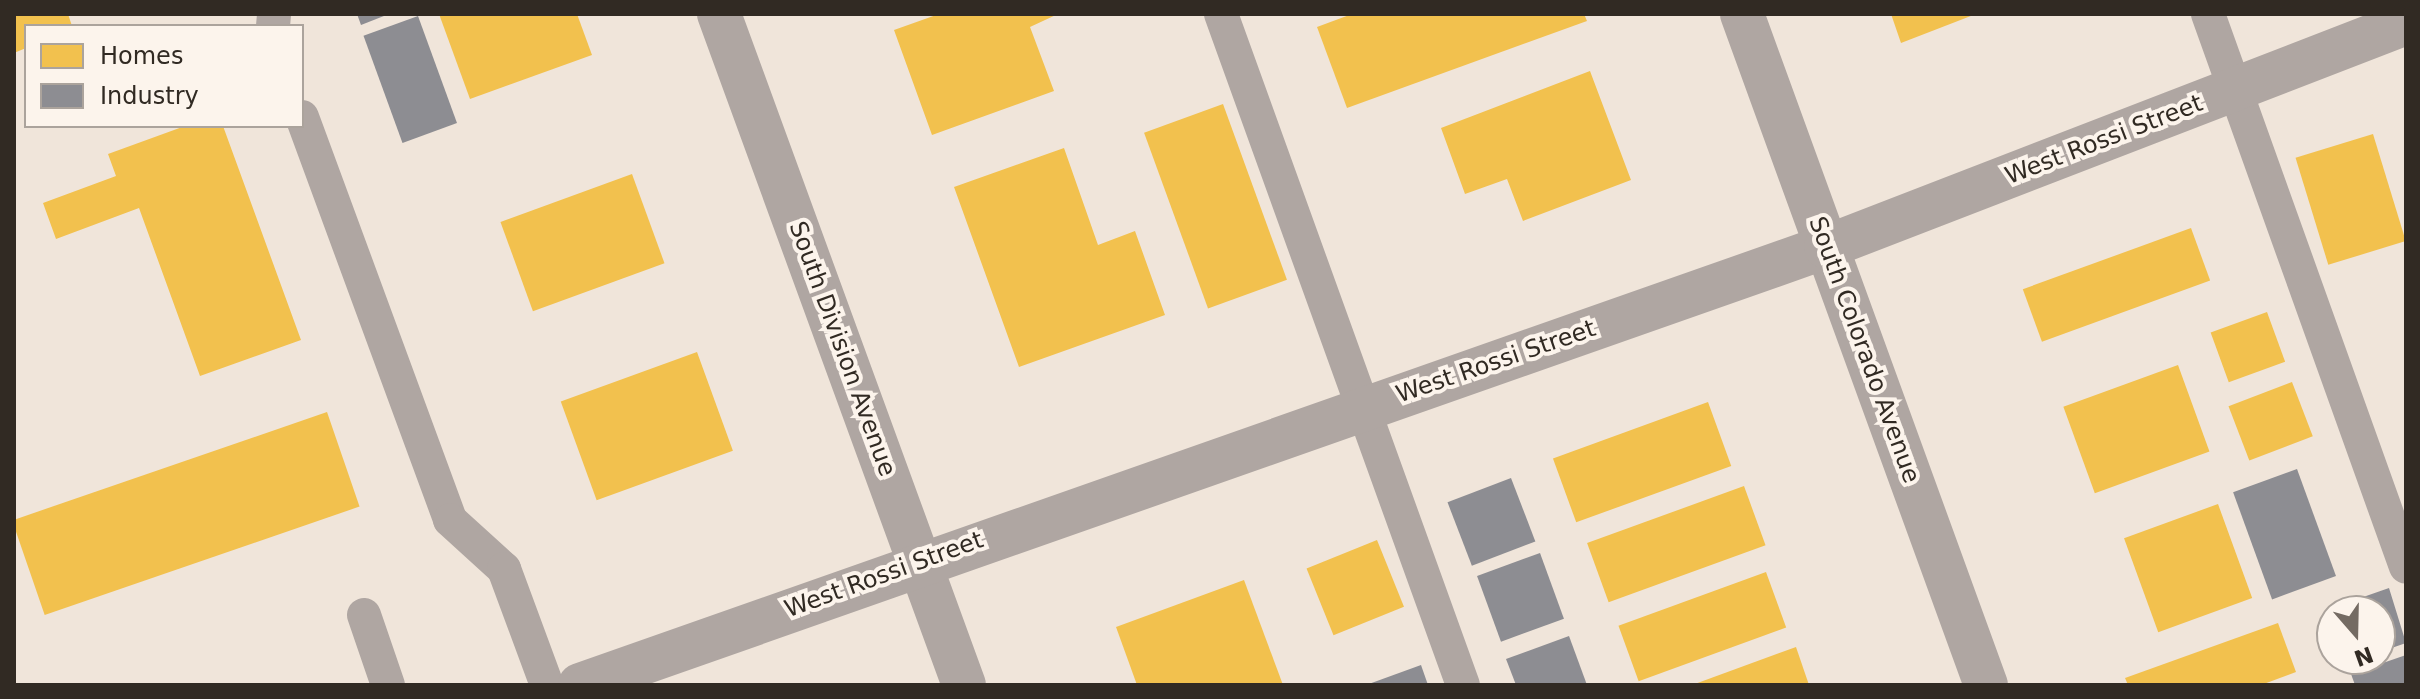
<!DOCTYPE html>
<html>
<head>
<meta charset="utf-8">
<style>
  body { margin:0 }
  #map { position:relative; width:2420px; height:699px; overflow:hidden; background:#f0e5da; font-family:"DejaVu Sans",sans-serif }
  div>[style] { position:absolute }
  .homes>* { inset:0; background:#f2c14e; transform-origin:0 0 }
  .industry>* { inset:0; background:#8d8d92; transform-origin:0 0 }
  .service>* { height:34px; margin:-17px; padding:0 17px; transform-origin:17px; border-radius:17px; background:#afa6a2 }
  .minor>* { height:44px; margin:-22px; padding:0 22px; transform-origin:22px; border-radius:22px; background:#afa6a2 }
  span { translate:-50% -50%; white-space:nowrap; text-align:center; line-height:1.15; -webkit-text-stroke:8px #fcf4ec; paint-order:stroke }
  .street-label { font-size:24px; color:#312a23 }
  .frame { position:absolute; inset:0; border:16px solid #312a23; pointer-events:none }
  .legend { position:absolute; left:24px; top:24px; width:280px; height:104px; box-sizing:border-box; background:#fcf4ec; border:2px solid #aba39c; margin:0; padding:10px 14px; list-style:none; font-size:24px; color:#312a23 }
  .legend li { display:flex; align-items:center; gap:16px; height:40px }
  .legend b { width:40px; border:2px solid #aba39c }
  .north { position:absolute; left:2316px; top:595px; width:80px; height:80px; box-sizing:border-box; background:#fcf4ec; border:2px solid #aba39c; border-radius:50%; rotate:160deg; font-size:22px; font-weight:700; line-height:32px; text-align:center; color:#312a23 }
  .north::after { content:''; display:block; margin:auto; width:28px; height:36px; background:#746b63; clip-path:polygon(50% 0,100% 100%,50% 72%,0 100%) }
</style>
</head>
<body>
<div id="map">
  <div class="homes">
    <div style="clip-path:polygon(14px 14px,68px 14px,72px 26px,26px 26px,26px 48px,14px 53px)"></div>
    <div style="clip-path:polygon(439px 14px,577px 14px,592px 55px,470px 99px)"></div>
    <div style="clip-path:polygon(939px 14px,1058px 14px,1030px 27px,1054px 91px,932px 135px,894px 30px)"></div>
    <div style="clip-path:polygon(1352px 14px,1584px 14px,1587px 21px,1347px 108px,1317px 27px)"></div>
    <div style="clip-path:polygon(1891px 14px,1976px 14px,1901px 43px)"></div>
    <div style="clip-path:polygon(1590px 71px,1631px 180px,1523px 221px,1507px 179px,1465px 194px,1441px 128px)"></div>
    <div style="left:1223px;top:104px;width:187px;height:84px;rotate:70deg"></div>
    <div style="clip-path:polygon(185px 126px,223px 126px,301px 340px,200px 376px,139px 208px,56px 239px,43px 203px,116px 176px,108px 154px)"></div>
    <div style="left:2373px;top:134px;width:112px;height:81px;rotate:73deg"></div>
    <div style="clip-path:polygon(1064px 148px,1098px 245px,1135px 231px,1165px 315px,1019px 367px,954px 187px)"></div>
    <div style="left:632px;top:174px;width:95px;height:140px;rotate:70deg"></div>
    <div style="left:2191px;top:228px;width:56px;height:179px;rotate:70deg"></div>
    <div style="left:2267px;top:312px;width:53px;height:60px;rotate:70deg"></div>
    <div style="left:697px;top:352px;width:105px;height:145px;rotate:70deg"></div>
    <div style="left:2178px;top:365px;width:92px;height:122px;rotate:70deg"></div>
    <div style="left:2292px;top:382px;width:58px;height:68px;rotate:69deg"></div>
    <div style="left:1708px;top:402px;width:68px;height:165px;rotate:70deg"></div>
    <div style="left:327px;top:412px;width:100px;height:333px;rotate:71deg"></div>
    <div style="left:1744px;top:486px;width:63px;height:167px;rotate:70deg"></div>
    <div style="left:2218px;top:504px;width:100px;height:100px;rotate:70deg"></div>
    <div style="left:1377px;top:540px;width:72px;height:76px;rotate:68deg"></div>
    <div style="left:1766px;top:572px;width:59px;height:157px;rotate:70deg"></div>
    <div style="clip-path:polygon(1244px 580px,1283px 685px,1137px 685px,1116px 627px)"></div>
    <div style="clip-path:polygon(2278px 623px,2296px 672px,2261px 685px,2128px 685px,2125px 678px)"></div>
    <div style="clip-path:polygon(1796px 647px,1809px 685px,1692px 685px)"></div>
  </div>
  <div class="industry">
    <div style="clip-path:polygon(357px 14px,389px 14px,361px 25px)"></div>
    <div style="left:418px;top:16px;width:114px;height:58px;rotate:70deg"></div>
    <div style="left:2297px;top:469px;width:114px;height:68px;rotate:70deg"></div>
    <div style="left:1511px;top:478px;width:68px;height:68px;rotate:69deg"></div>
    <div style="left:1540px;top:553px;width:70px;height:67px;rotate:70deg"></div>
    <div style="clip-path:polygon(2389px 588px,2406px 643px,2380px 652px,2380px 611px,2332px 611px,2332px 624px,2326px 610px)"></div>
    <div style="clip-path:polygon(1569px 636px,1587px 685px,1516px 685px,1506px 659px)"></div>
    <div style="clip-path:polygon(2406px 655px,2406px 685px,2355px 685px,2351px 674px)"></div>
    <div style="clip-path:polygon(1421px 665px,1428px 685px,1366px 685px)"></div>
  </div>
  <div class="service">
    <div style="left:1221px;top:14px;width:713px;rotate:70.17deg"></div>
    <div style="left:2208px;top:14px;width:587px;rotate:70.3deg"></div>
    <div style="left:273px;top:26px;width:12px;rotate:-85deg"></div>
    <div style="left:302px;top:117px;width:429px;rotate:69.8deg"></div>
    <div style="left:450px;top:520px;width:73px;rotate:42.2deg"></div>
    <div style="left:504px;top:569px;width:124px;rotate:69.7deg"></div>
    <div style="left:364px;top:615px;width:74px;rotate:71.1deg"></div>
  </div>
  <div class="minor">
    <div style="left:719px;top:14px;width:714px;rotate:69.94deg"></div>
    <div style="left:1742px;top:14px;width:714px;rotate:70.02deg"></div>
    <div style="left:580px;top:685px;width:1321px;rotate:-19.37deg"></div>
    <div style="left:1826px;top:247px;width:622px;rotate:-21.12deg"></div>
  </div>
  <div class="street-label">
    <span style="left:2104px;top:140px;rotate:-21deg">West Rossi Street</span>
    <span style="left:842px;top:349px;rotate:70deg">South Division Avenue</span>
    <span style="left:1864px;top:350px;rotate:70deg">South Colorado Avenue</span>
    <span style="left:1496px;top:362px;rotate:-19deg">West Rossi Street</span>
    <span style="left:884px;top:575px;rotate:-20deg">West Rossi Street</span>
  </div>
  <div class="frame"></div>
  <ul class="legend">
  <li><b style="height:22px;background:#f2c14e"></b>Homes</li>
  <li><b style="height:22px;background:#8d8d92"></b>Industry</li>
  </ul>
  <div class="north">N</div>
</div>
</body>
</html>
